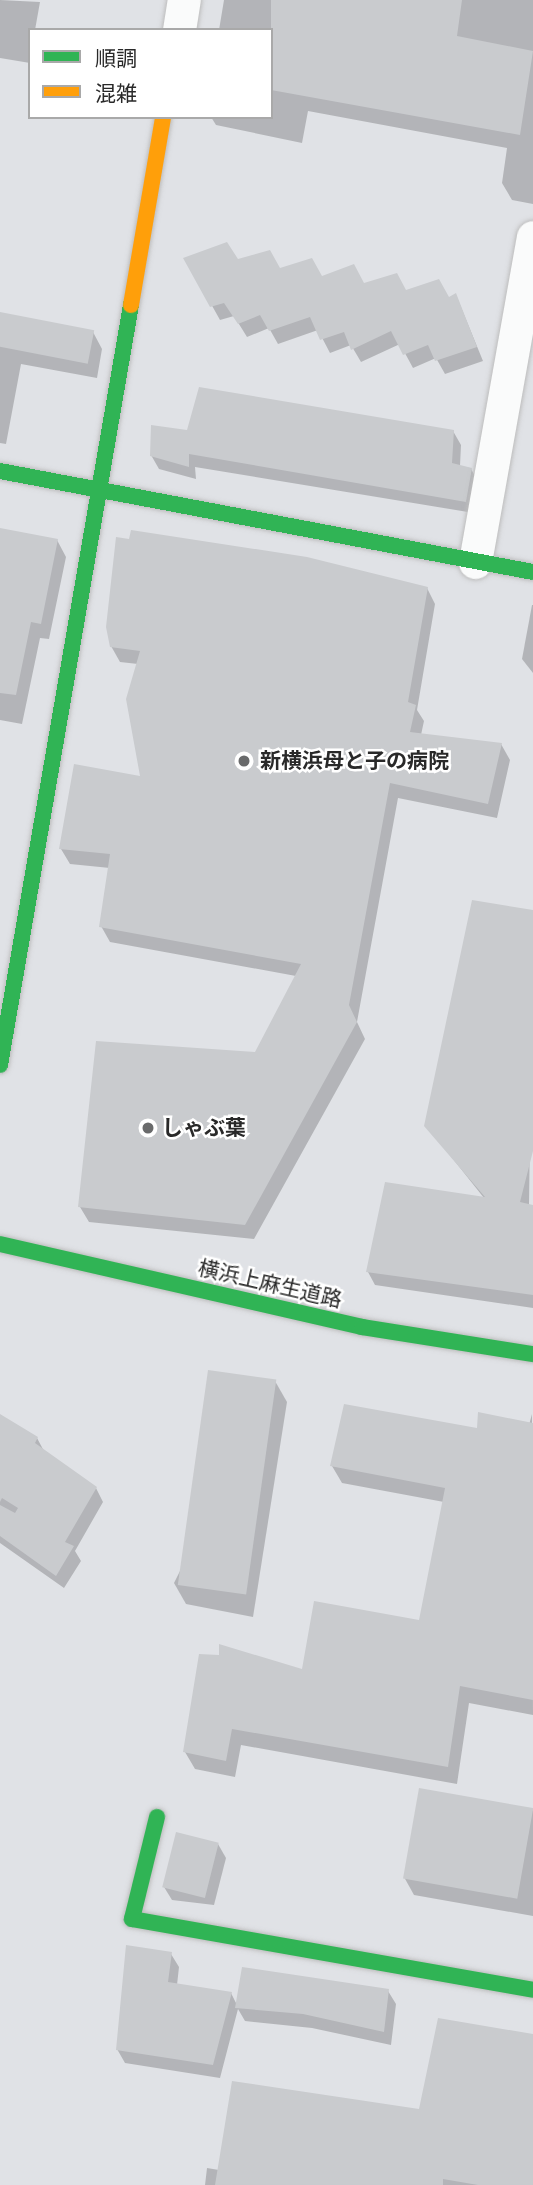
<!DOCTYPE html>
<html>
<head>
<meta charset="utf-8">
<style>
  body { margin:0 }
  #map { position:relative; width:533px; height:2185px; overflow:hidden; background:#e0e2e6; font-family:Helvetica,"Noto Sans JP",sans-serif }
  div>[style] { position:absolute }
  .shadow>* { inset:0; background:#0003 }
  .building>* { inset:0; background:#c9cbce; transform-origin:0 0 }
  .roads { filter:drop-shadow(0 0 2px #bdbdbd) drop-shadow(0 0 2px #bdbdbd) }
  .street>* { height:33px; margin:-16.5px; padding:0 16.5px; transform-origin:16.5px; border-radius:16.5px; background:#fafbfb }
  .fast>* { height:16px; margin:-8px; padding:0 8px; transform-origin:8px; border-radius:8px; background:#30b455 }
  .slow>* { height:16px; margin:-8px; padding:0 8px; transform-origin:8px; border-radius:8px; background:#ff9f0a }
  .dots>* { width:19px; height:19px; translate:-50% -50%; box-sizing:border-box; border:4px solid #fff; border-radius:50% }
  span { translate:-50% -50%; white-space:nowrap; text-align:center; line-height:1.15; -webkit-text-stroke:5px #fff; paint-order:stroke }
  .poi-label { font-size:21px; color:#292929; font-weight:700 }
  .left { translate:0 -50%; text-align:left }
  .street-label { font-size:21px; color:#292929 }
  .legend { position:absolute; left:28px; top:28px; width:245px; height:91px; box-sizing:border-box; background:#fff; border:2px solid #a9a9a9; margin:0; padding:9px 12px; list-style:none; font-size:21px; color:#292929 }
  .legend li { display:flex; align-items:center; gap:14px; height:35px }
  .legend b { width:35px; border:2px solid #a9a9a9 }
</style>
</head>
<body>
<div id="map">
  <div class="shadow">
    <div style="clip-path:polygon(0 0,40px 2px,35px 30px,30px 30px,30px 63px,0 58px)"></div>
    <div style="clip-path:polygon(224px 0,533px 0,533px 204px,512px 200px,502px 183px,507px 148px,308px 111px,302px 143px,216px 125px,211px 117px,271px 117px,271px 30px,219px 30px)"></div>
    <div style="clip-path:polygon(186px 259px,237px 261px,449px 299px,456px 295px,483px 361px,445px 374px,436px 358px,413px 368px,400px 344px,361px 362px,351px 345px,330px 353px,318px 330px,278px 344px,269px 328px,247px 337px,234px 316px,220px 320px)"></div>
    <div style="clip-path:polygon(0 314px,93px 332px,102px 349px,97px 378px,21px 364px,6px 444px,0 443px)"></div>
    <div style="clip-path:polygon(453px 431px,461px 445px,460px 466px,471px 469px,479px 483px,474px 513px,195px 467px,196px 479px,159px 469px,151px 455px)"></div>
    <div style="clip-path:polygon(0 532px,57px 540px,66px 557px,49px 639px,40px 638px,22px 724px,0 720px)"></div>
    <div style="clip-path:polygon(427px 588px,435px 604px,417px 710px,424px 721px,421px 735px,501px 744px,510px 760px,497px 818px,398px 798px,357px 1022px,365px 1039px,254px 1239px,89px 1222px,80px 1207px,256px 1054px,296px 976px,110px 942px,101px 926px,110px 868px,70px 864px,61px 849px,142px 779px,138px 664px,120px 662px,111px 646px)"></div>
    <div style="clip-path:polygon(532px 605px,533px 605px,533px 673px,522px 659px)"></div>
    <div style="clip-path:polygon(533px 912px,529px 1206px,533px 1207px,533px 1308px,375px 1285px,368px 1272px,484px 1198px,426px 1125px)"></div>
    <div style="clip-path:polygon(275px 1381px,287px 1402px,253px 1617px,186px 1604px,174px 1583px)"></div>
    <div style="clip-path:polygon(532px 1414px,533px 1715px,469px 1703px,457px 1784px,241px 1745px,235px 1777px,195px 1769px,185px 1752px,303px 1672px,421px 1622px,444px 1502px,342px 1483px,332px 1466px,479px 1430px,529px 1425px)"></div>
    <div style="clip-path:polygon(0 1416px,37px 1438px,45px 1453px,96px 1488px,103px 1502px,75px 1551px,81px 1561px,64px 1588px,0 1543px)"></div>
    <div style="clip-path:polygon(533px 1810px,533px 1916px,414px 1895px,404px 1877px)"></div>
    <div style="clip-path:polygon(218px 1844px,226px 1858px,214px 1905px,172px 1900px,164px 1887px)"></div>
    <div style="clip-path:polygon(171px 1954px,179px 1967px,177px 1985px,231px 1993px,237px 2005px,388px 1991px,396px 2004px,391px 2045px,312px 2028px,245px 2021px,238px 2009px,220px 2078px,125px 2063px,117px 2049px)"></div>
    <div style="clip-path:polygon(533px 2036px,533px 2185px,205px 2185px,207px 2168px,219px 2170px,420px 2111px)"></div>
  </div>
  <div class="building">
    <div style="clip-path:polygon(271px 0,462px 0,457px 36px,533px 51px,520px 135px,271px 90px)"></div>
    <div style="clip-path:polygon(227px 242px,238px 259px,270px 250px,280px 268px,312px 258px,322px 276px,354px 264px,364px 283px,397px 273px,406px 290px,439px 279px,449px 297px,456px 293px,477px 347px,435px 361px,428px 345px,403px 355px,391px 331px,351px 350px,344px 332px,320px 340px,310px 317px,269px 331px,260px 315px,238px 324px,224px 303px,210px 307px,183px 258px)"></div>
    <div style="left:0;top:312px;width:96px;height:34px;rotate:11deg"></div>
    <div style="clip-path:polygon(199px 387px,454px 430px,452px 463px,472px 468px,466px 502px,189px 454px,189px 467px,150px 456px,151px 425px,187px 430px)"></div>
    <div style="clip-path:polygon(0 528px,58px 539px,41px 624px,31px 622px,16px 695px,0 693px)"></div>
    <div style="clip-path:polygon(131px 530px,307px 557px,428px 587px,408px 702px,416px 705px,410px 732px,502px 743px,488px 804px,390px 783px,349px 1005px,357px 1022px,245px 1225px,78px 1207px,96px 1041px,255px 1052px,301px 964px,99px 927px,110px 854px,59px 849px,74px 764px,140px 776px,126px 699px,140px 651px,110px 647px,106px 627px,116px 537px,129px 539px)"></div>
    <div style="clip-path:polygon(472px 900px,533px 910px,533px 1151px,520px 1202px,533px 1205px,533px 1295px,366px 1272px,385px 1182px,485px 1197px,424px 1126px)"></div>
    <div style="left:208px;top:1370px;width:69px;height:217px;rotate:8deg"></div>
    <div style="clip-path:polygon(344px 1404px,477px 1428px,478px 1412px,533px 1423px,533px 1700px,460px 1686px,448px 1767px,232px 1729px,226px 1761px,183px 1752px,199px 1654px,219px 1655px,219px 1644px,302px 1669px,314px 1601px,419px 1620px,445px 1488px,330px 1466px)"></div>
    <div style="clip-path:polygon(0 1414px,38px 1437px,35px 1443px,97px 1487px,65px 1542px,74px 1546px,56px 1576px,0 1536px,0 1505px,15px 1513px,18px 1508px,2px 1498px,0 1502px)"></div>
    <div style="left:419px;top:1788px;width:116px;height:92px;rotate:10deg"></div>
    <div style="left:176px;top:1832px;width:44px;height:57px;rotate:14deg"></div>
    <div style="clip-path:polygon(126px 1945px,172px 1952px,168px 1982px,232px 1992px,213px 2065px,116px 2050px)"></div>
    <div style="clip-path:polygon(242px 1967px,389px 1989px,384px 2032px,303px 2014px,235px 2008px)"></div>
    <div style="clip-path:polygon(438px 2018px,533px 2034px,533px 2185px,478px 2185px,443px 2179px,443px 2185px,215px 2185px,232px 2081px,419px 2109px)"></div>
  </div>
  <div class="roads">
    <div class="street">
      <div style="left:179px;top:30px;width:30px;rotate:-81deg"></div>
      <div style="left:475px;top:562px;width:330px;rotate:-79.9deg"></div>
    </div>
    <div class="fast">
      <div style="left:0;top:471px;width:542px;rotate:10.73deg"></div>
      <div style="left:0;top:1065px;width:771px;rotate:-80.22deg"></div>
      <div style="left:0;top:1244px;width:371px;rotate:12.9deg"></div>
      <div style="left:362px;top:1327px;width:173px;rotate:9deg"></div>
      <div style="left:157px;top:1817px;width:105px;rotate:103.8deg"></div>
      <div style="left:132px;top:1919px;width:407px;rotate:10deg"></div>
    </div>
    <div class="slow">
      <div style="left:131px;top:305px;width:191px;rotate:-80.3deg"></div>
    </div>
  </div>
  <div class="dots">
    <div style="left:244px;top:761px;background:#696a6b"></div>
    <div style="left:148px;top:1128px;background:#696a6b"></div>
  </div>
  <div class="poi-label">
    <span class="left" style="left:260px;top:761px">新横浜母と子の病院</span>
    <span class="left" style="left:162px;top:1128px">しゃぶ葉</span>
  </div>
  <div class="street-label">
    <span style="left:270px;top:1284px;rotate:13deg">横浜上麻生道路</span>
  </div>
  <ul class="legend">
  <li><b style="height:9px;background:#30b455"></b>順調</li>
  <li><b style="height:9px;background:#ff9f0a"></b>混雑</li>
  </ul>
</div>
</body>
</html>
